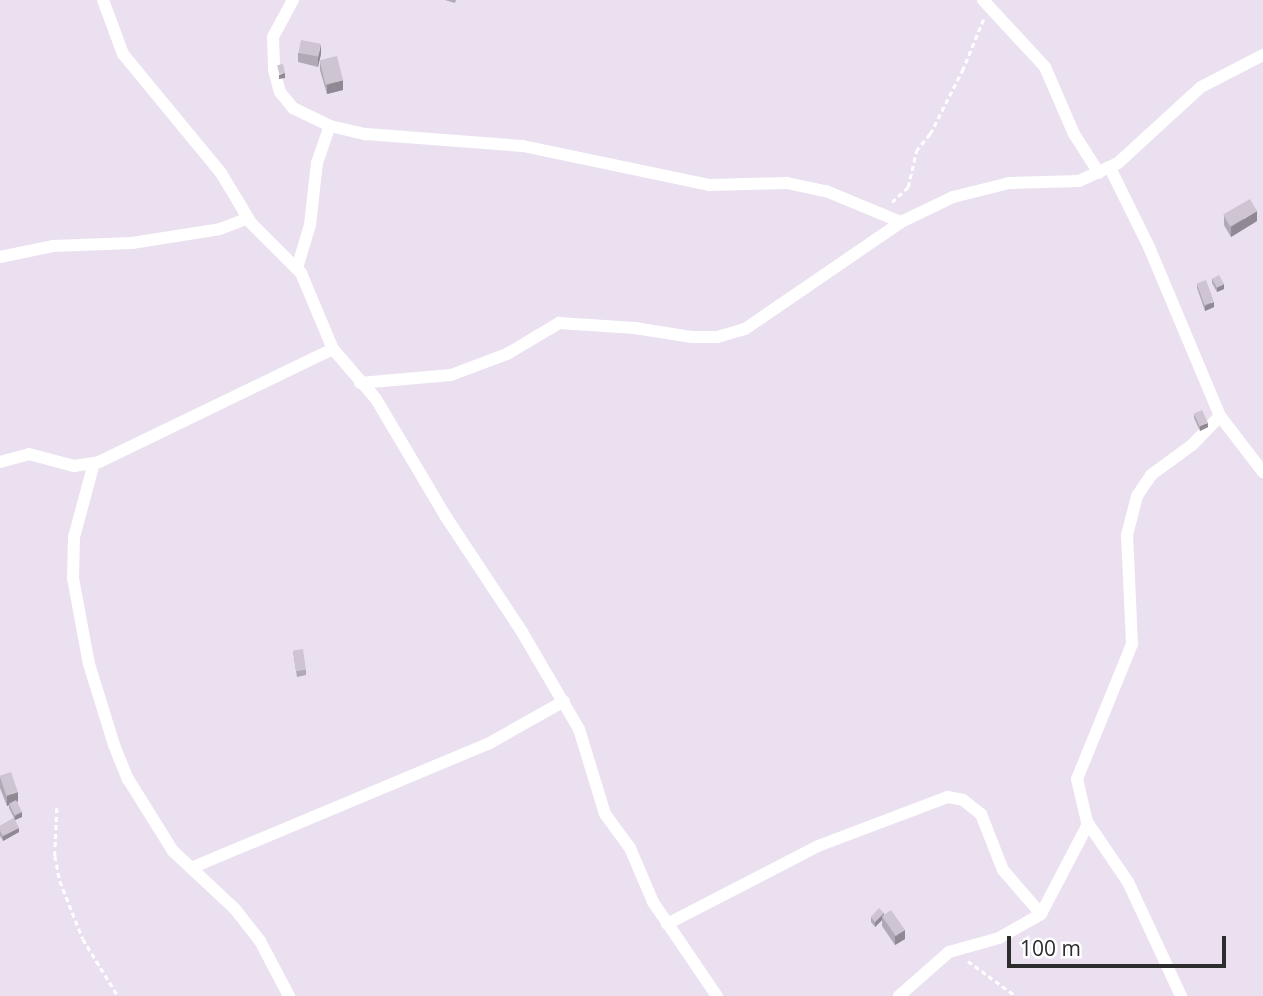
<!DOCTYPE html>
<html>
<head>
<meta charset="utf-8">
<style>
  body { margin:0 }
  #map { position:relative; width:1263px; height:996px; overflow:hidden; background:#eae0ef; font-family:"Open Sans",sans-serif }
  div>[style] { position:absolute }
  .path>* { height:2.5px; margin-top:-1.25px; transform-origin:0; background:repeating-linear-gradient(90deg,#fff 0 5px,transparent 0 8.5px) }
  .minor>* { height:12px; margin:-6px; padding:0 6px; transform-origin:6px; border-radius:6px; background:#fff }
  .wall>* { inset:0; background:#b1a9b5 }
  .shaded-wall>* { inset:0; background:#908993 }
  .building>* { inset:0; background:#cec4d2; transform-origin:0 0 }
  span { translate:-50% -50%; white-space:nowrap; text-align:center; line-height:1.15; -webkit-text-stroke:5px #fff; paint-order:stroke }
  .scale { position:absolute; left:1007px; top:936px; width:219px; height:32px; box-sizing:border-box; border:4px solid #2d2d2d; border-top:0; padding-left:9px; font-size:21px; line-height:24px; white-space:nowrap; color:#2d2d2d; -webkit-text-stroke:5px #fff; paint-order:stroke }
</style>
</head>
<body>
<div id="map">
  <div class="path">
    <div style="left:892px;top:202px;width:22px;rotate:-43deg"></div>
    <div style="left:908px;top:187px;width:37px;rotate:-77deg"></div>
    <div style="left:916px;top:151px;width:22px;rotate:-51deg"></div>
    <div style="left:930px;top:134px;width:71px;rotate:-63.1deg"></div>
    <div style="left:962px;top:71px;width:57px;rotate:-67.5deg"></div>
    <div style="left:57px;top:808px;width:48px;rotate:92.4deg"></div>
    <div style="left:55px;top:856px;width:25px;rotate:79deg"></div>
    <div style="left:60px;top:881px;width:62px;rotate:68.4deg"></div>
    <div style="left:83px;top:939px;width:67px;rotate:58.4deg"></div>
    <div style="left:968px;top:961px;width:59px;rotate:36.1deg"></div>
  </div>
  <div class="minor">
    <div style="left:103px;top:0;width:58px;rotate:69.7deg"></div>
    <div style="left:123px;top:54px;width:154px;rotate:50.5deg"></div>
    <div style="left:221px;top:173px;width:58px;rotate:59deg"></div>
    <div style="left:251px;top:223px;width:71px;rotate:45deg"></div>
    <div style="left:301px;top:273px;width:82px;rotate:67.2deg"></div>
    <div style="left:333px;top:349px;width:66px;rotate:49.3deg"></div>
    <div style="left:376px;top:399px;width:137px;rotate:59.3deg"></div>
    <div style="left:446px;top:517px;width:138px;rotate:56.5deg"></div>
    <div style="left:522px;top:632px;width:113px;rotate:59.6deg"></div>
    <div style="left:579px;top:729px;width:89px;rotate:73deg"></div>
    <div style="left:605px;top:814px;width:42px;rotate:53.7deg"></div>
    <div style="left:630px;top:848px;width:59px;rotate:66.9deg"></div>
    <div style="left:653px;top:902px;width:114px;rotate:55.8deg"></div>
    <div style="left:293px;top:0;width:42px;rotate:118.4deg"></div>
    <div style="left:273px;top:37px;width:33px;rotate:88deg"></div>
    <div style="left:274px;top:70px;width:23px;rotate:75deg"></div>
    <div style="left:280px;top:92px;width:21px;rotate:51deg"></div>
    <div style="left:293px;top:108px;width:41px;rotate:25.9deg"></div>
    <div style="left:330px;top:126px;width:37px;rotate:13deg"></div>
    <div style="left:366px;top:134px;width:157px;rotate:4.4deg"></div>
    <div style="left:523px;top:146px;width:191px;rotate:11.8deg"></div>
    <div style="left:710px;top:185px;width:77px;rotate:-1.5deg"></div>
    <div style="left:787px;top:183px;width:40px;rotate:12deg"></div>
    <div style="left:826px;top:191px;width:81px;rotate:22.5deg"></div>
    <div style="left:983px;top:0;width:91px;rotate:47.2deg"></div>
    <div style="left:1045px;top:67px;width:73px;rotate:66.6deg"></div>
    <div style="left:1074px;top:134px;width:46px;rotate:57.3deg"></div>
    <div style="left:1110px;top:168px;width:88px;rotate:63.7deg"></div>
    <div style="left:1149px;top:247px;width:183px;rotate:67.2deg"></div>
    <div style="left:1220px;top:416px;width:71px;rotate:52.5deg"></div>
    <div style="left:0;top:257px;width:54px;rotate:-11.7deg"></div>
    <div style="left:53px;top:246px;width:79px;rotate:-2.2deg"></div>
    <div style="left:132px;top:243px;width:89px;rotate:-9deg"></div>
    <div style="left:220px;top:229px;width:30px;rotate:-21deg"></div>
    <div style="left:297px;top:268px;width:45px;rotate:-73.2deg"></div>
    <div style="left:310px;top:225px;width:62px;rotate:-83.6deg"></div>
    <div style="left:317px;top:163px;width:39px;rotate:-71deg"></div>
    <div style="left:360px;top:383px;width:91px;rotate:-5deg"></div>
    <div style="left:451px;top:375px;width:60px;rotate:-20.6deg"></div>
    <div style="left:507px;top:354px;width:61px;rotate:-30.8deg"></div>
    <div style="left:559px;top:323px;width:76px;rotate:3.8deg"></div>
    <div style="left:635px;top:328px;width:58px;rotate:9deg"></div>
    <div style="left:692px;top:337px;width:25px"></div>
    <div style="left:717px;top:337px;width:29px;rotate:-16deg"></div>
    <div style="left:745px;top:329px;width:189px;rotate:-34.4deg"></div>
    <div style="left:901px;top:222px;width:58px;rotate:-25.7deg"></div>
    <div style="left:953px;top:197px;width:58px;rotate:-14deg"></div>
    <div style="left:1009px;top:183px;width:70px;rotate:-1.6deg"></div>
    <div style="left:1079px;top:181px;width:43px;rotate:-24.8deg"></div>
    <div style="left:1118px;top:163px;width:113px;rotate:-42.5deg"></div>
    <div style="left:1201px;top:87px;width:70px;rotate:-27.3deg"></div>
    <div style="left:0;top:462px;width:30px;rotate:-15deg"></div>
    <div style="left:29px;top:454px;width:47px;rotate:14.9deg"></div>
    <div style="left:74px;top:466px;width:25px;rotate:-9deg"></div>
    <div style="left:99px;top:462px;width:260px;rotate:-25.8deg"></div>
    <div style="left:94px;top:463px;width:77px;rotate:105.1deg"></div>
    <div style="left:74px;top:537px;width:41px;rotate:91.4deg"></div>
    <div style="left:73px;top:578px;width:87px;rotate:79.5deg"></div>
    <div style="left:89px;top:664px;width:85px;rotate:72.8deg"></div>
    <div style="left:114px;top:745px;width:37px;rotate:68deg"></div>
    <div style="left:128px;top:779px;width:85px;rotate:58deg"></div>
    <div style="left:173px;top:851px;width:85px;rotate:43.1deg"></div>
    <div style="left:235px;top:909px;width:41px;rotate:52deg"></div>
    <div style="left:260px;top:941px;width:62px;rotate:62.2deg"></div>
    <div style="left:191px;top:868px;width:322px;rotate:-22.7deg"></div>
    <div style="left:488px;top:744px;width:87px;rotate:-29.5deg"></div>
    <div style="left:667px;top:924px;width:170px;rotate:-27.3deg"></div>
    <div style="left:818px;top:846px;width:139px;rotate:-20.7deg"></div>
    <div style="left:948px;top:797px;width:15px;rotate:11deg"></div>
    <div style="left:963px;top:800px;width:23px;rotate:38deg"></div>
    <div style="left:981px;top:814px;width:60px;rotate:68.6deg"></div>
    <div style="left:1003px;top:870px;width:58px;rotate:49.2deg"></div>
    <div style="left:899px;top:996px;width:67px;rotate:-41.3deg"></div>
    <div style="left:949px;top:952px;width:52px;rotate:-15.6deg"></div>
    <div style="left:999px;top:938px;width:48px;rotate:-29.7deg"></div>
    <div style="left:1041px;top:914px;width:102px;rotate:-62.4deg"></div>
    <div style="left:1181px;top:996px;width:126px;rotate:-114.9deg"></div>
    <div style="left:1128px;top:882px;width:73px;rotate:-124.3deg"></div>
    <div style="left:1087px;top:822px;width:44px;rotate:-103.1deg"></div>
    <div style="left:1077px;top:779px;width:146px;rotate:-67.8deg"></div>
    <div style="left:1132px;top:644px;width:109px;rotate:-92.6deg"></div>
    <div style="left:1127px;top:535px;width:40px;rotate:-75.6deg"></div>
    <div style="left:1137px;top:496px;width:25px;rotate:-56deg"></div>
    <div style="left:1151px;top:475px;width:51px;rotate:-36.2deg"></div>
    <div style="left:1192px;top:445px;width:40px;rotate:-46deg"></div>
  </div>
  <div class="wall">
    <div style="clip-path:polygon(445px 0,456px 0,455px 3px)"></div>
    <div style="clip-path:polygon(298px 53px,321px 54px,318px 67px,298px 62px)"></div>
    <div style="clip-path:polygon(320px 61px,343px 90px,327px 94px,320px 70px)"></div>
    <div style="clip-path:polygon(1224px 216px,1257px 221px,1231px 237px,1224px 225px)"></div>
    <div style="clip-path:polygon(1212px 278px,1224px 289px,1217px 292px,1212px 283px)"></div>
    <div style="clip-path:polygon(1197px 284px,1214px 307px,1205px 311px,1197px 288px)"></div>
    <div style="clip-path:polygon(1194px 414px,1208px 427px,1200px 431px,1194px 418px)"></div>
    <div style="clip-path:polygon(293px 651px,306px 670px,306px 675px,297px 677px)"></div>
    <div style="clip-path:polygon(0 776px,18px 801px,17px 802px,22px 817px,15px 820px,19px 832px,3px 841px,0 836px,0 826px,14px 818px,9px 808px,9px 805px,7px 806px,0 788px)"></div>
    <div style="clip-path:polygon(884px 915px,905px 939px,895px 945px,882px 926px,882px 920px,875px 927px,871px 922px,871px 917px)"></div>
  </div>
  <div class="shaded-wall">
    <div style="clip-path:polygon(321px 44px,321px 54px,318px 67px,318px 58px)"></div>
    <div style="clip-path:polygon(285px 73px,285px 78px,279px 79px,279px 75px)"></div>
    <div style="clip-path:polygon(343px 80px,343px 90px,327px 94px,327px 85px)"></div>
    <div style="clip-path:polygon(1257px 211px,1257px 221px,1231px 237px,1231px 227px)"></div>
    <div style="clip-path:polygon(1224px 284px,1224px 289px,1217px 292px,1217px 288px)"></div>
    <div style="clip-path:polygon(1214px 302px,1214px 307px,1205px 311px,1205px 306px)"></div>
    <div style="clip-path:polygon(1208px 423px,1208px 427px,1200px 431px,1200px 426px)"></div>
    <div style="clip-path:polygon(18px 792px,18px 801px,7px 806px,7px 796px)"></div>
    <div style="clip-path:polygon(22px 812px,22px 817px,15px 820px,15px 816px)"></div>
    <div style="clip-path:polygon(19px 828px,19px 832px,3px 841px,3px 836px)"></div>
    <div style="clip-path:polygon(884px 913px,884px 918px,882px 916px,882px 920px,875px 927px,875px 922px)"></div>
    <div style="clip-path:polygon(905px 930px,905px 939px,895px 945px,895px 936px)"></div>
  </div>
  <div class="building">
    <div style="left:301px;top:40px;width:20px;height:13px;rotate:11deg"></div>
    <div style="left:337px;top:56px;width:25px;height:18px;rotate:76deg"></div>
    <div style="left:283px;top:64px;width:9px;height:6px;rotate:77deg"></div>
    <div style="left:1250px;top:199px;width:14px;height:31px;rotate:60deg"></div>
    <div style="left:1219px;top:275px;width:10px;height:8px;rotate:61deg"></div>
    <div style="left:1206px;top:280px;width:23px;height:10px;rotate:70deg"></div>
    <div style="left:1202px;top:410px;width:14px;height:9px;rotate:65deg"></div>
    <div style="left:303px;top:649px;width:21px;height:10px;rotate:82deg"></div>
    <div style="left:11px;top:772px;width:21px;height:12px;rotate:71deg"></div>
    <div style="left:16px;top:800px;width:13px;height:8px;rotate:63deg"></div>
    <div style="clip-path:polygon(14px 818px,19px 828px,3px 836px,0 831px,0 826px)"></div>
    <div style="clip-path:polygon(879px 908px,884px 913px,875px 922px,871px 917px)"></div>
    <div style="left:891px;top:910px;width:24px;height:11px;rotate:55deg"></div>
  </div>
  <div class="scale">100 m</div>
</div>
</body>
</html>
